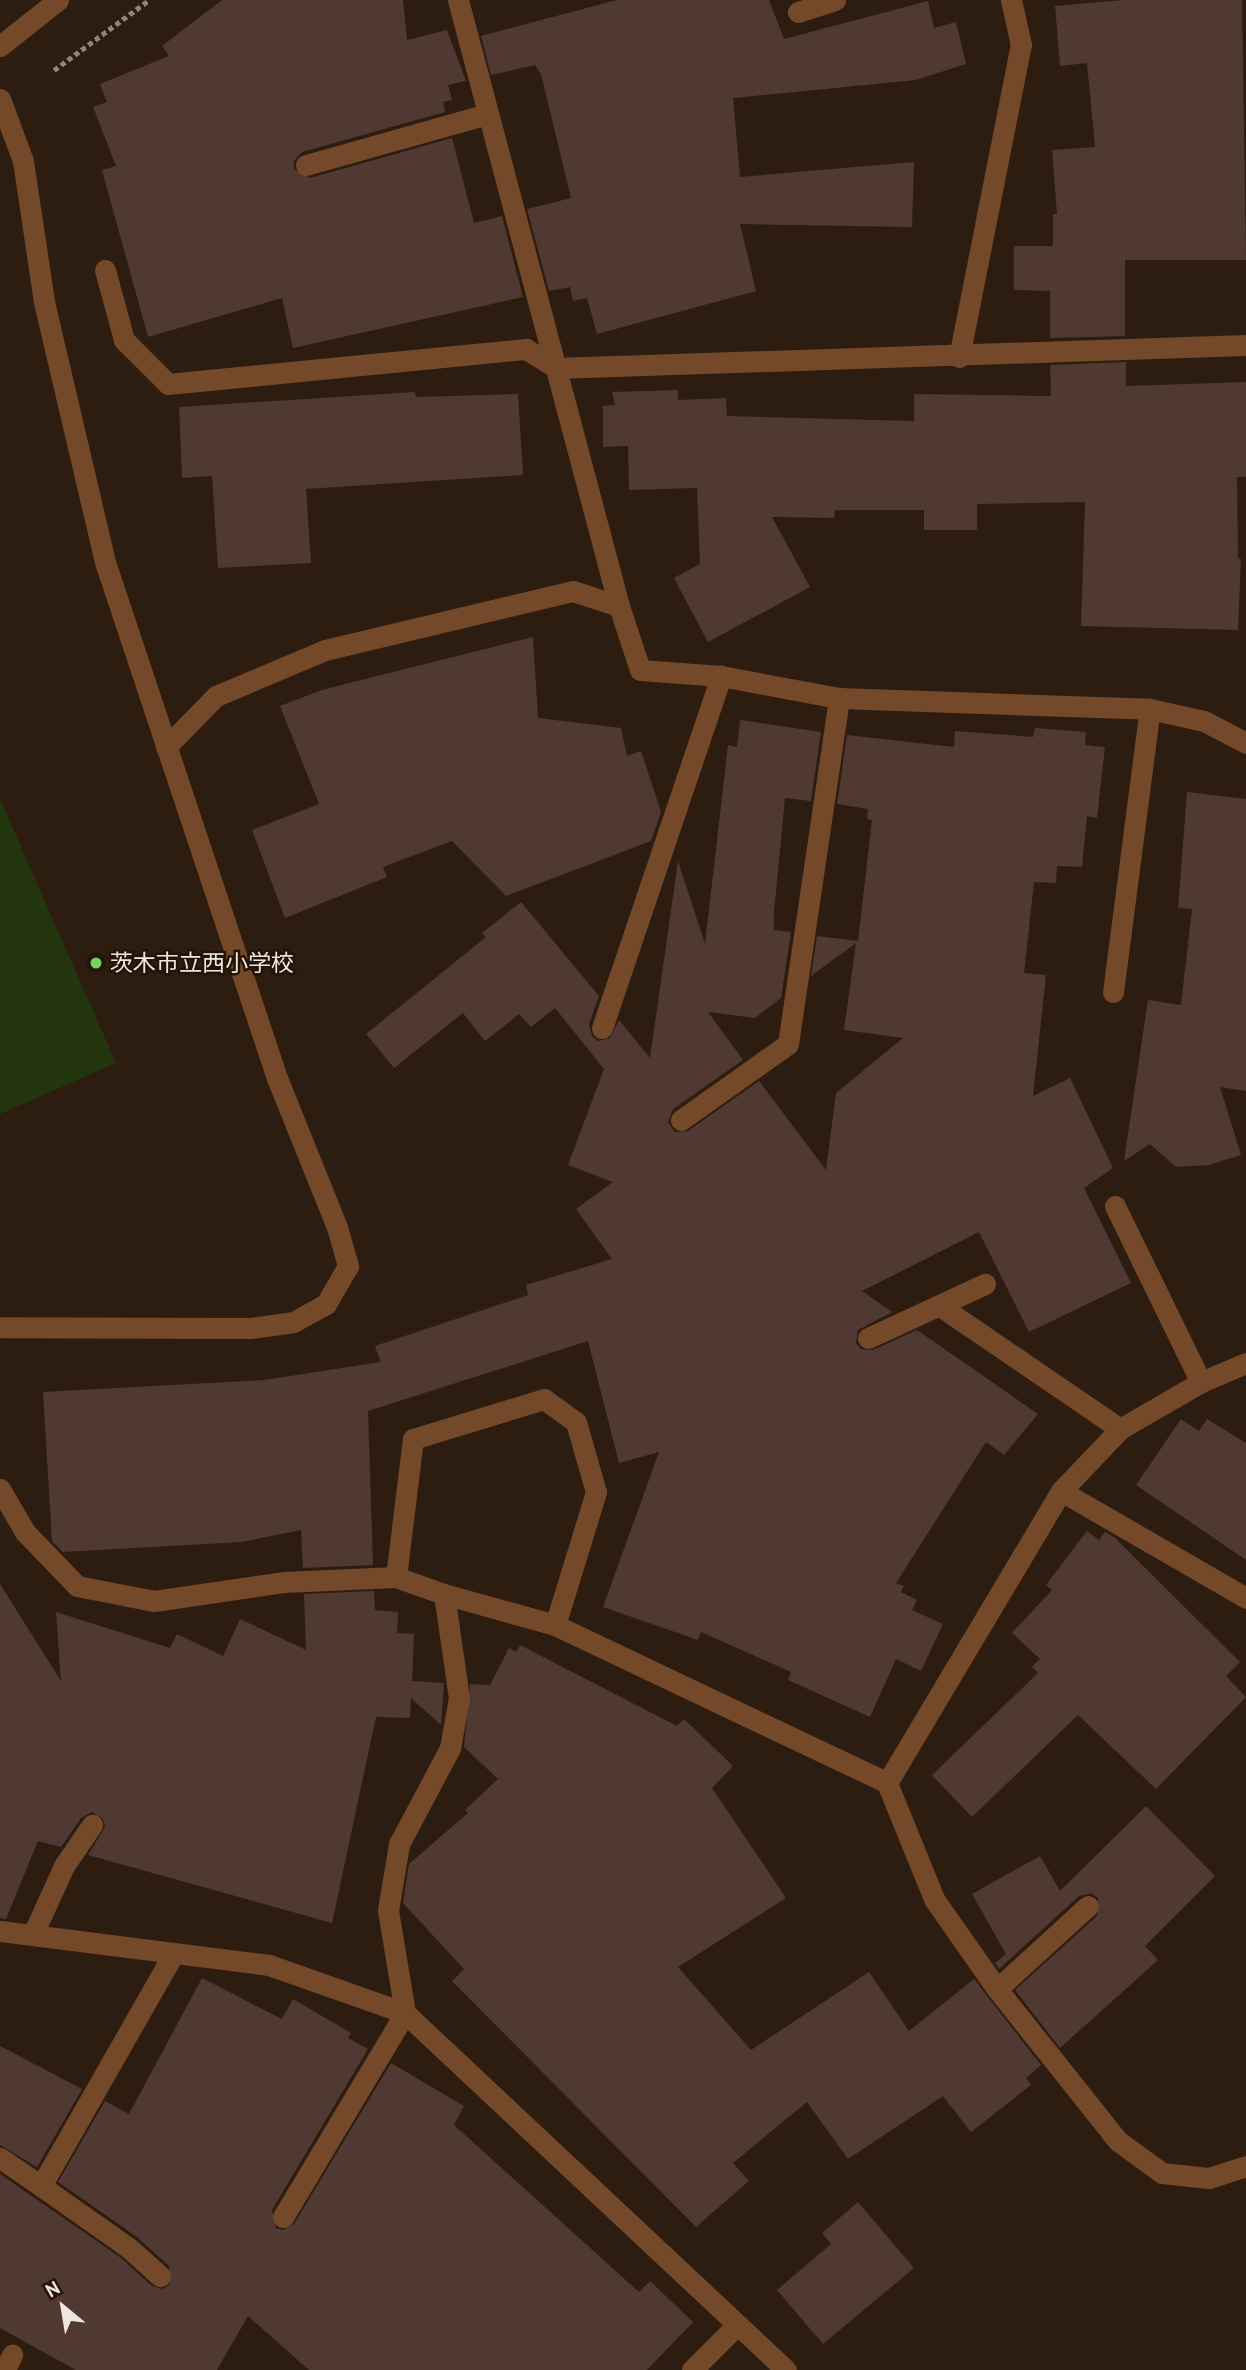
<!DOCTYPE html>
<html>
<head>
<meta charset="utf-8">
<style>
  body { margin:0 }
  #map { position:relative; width:1246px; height:2370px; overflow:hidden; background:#2d1d11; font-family:"PT Sans","Noto Sans JP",sans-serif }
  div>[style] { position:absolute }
  .green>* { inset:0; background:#22350c }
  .building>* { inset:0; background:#4f3932 }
  .path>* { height:4.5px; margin-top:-2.25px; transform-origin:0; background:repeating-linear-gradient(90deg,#908378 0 5px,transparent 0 8.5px) }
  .minor>* { height:21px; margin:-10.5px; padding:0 10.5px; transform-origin:10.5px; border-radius:10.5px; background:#744929 }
  .dots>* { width:19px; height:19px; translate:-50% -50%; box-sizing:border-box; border:4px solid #231408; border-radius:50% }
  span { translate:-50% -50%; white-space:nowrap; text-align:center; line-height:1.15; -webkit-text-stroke:5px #231408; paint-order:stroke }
  .poi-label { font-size:23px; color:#f1e6dd }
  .left { translate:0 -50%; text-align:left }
  .north { position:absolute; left:28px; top:2272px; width:70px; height:70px; -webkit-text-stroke:5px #231408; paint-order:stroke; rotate:330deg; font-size:19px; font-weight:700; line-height:28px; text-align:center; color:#f1e6dd }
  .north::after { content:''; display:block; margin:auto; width:24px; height:32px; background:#f1e6dd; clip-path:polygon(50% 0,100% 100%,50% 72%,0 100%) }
</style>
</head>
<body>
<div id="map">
  <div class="green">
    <div style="clip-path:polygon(0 799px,116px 1063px,0 1114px)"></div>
  </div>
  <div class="building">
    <div style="clip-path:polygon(222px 0,403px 0,407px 40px,447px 30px,466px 81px,448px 85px,452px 100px,443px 102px,445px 112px,302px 152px,294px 161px,294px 169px,310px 178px,452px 138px,474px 223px,502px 216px,523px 297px,293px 348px,282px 298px,148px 337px,102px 170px,116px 166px,93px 107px,107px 102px,100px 84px,169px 56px,162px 46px)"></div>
    <div style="clip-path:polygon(617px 0,769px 0,784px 39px,928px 1px,934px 28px,956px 22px,966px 64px,916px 80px,733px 98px,740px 177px,914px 162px,912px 227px,740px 224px,756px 291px,597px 334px,587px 298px,573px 301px,570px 287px,549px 291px,527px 209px,571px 198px,541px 74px,535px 65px,491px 75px,481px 36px)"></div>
    <div style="clip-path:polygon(1124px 0,1242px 0,1246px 260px,1125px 260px,1125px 336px,1050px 338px,1050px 291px,1014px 290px,1014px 246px,1053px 246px,1053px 214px,1057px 214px,1052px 150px,1095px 147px,1087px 63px,1060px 66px,1055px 6px)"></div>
    <div style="clip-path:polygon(1126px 362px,1126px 386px,1246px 382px,1246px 477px,1237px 477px,1238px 558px,1241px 559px,1238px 630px,1081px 626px,1085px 502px,977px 504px,977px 530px,924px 530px,924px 510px,835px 510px,834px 518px,772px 517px,810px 587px,708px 642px,674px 578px,700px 564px,697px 488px,629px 490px,628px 446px,603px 447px,603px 406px,615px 405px,612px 392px,678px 390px,678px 400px,726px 398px,727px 416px,914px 421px,914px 394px,1051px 396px,1050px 365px)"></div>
    <div style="clip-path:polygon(415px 392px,416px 397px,518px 394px,523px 475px,306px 489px,311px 563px,218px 568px,212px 476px,182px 478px,179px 407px)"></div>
    <div style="clip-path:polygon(533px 637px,538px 718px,621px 728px,627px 756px,641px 751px,661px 812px,651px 841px,506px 896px,452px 841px,383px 867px,387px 877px,285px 918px,252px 830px,319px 804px,280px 706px,322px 690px)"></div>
    <div style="clip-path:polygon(740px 720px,821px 732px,811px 801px,785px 798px,774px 912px,774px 930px,791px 932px,781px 998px,755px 1018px,708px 1012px,743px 1060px,673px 1109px,668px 1122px,675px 1132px,688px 1131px,759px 1081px,826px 1170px,836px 1093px,903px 1038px,844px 1030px,856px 943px,811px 976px,817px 936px,858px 941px,872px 820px,867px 819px,868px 809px,837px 804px,847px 735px,954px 747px,955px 731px,1033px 737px,1035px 728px,1086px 732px,1085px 745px,1105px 747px,1097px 818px,1087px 816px,1082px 867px,1057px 866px,1056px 883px,1034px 882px,1024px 973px,1046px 975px,1033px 1096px,1070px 1078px,1113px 1168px,1084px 1188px,1131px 1283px,1029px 1332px,979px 1232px,862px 1291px,892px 1312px,858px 1330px,856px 1343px,861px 1349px,873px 1350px,917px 1330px,1038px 1414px,1004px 1455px,986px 1442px,896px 1583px,904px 1586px,901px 1592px,917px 1600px,912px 1610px,943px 1624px,921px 1671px,896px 1659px,870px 1717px,788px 1680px,791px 1672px,701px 1632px,698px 1640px,603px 1607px,659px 1452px,619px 1463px,588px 1341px,368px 1411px,373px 1565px,303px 1568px,301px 1530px,242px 1542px,63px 1552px,52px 1541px,43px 1392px,264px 1380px,381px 1362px,375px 1346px,528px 1295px,526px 1285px,612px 1259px,576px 1209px,613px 1182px,568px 1165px,604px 1069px,555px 1008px,531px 1027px,519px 1014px,485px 1041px,463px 1013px,394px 1068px,366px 1034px,486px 937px,482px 933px,521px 902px,599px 996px,589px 1024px,592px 1036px,598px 1041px,610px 1038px,619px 1020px,650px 1058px,678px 861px,705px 944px,728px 745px,737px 747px)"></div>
    <div style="clip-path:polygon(1187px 792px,1246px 799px,1246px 1091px,1220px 1087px,1241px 1155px,1209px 1165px,1176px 1167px,1150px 1144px,1124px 1161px,1148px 1000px,1181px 1005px,1192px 909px,1178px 908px)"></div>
    <div style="clip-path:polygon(1181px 1419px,1199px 1431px,1207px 1419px,1246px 1443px,1246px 1560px,1136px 1485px)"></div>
    <div style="clip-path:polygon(1087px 1531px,1099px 1540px,1105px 1532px,1114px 1537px,1240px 1662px,1226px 1676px,1246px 1697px,1156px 1789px,1078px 1715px,972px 1817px,932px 1775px,1038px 1673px,1032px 1667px,1040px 1659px,1012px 1633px,1052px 1590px,1046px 1585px)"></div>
    <div style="clip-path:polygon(0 1584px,61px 1681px,56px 1612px,170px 1648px,177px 1634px,223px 1656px,240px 1619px,306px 1650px,304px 1594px,374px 1591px,375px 1610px,398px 1612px,397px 1633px,414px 1634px,412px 1681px,444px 1683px,441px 1725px,411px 1698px,410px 1718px,376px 1717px,332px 1923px,88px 1855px,105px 1827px,103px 1819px,92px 1812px,81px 1818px,61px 1847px,38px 1841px,6px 1919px,0 1918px)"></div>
    <div style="clip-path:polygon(520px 1645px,677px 1726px,684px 1719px,733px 1766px,712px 1788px,786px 1898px,678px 1967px,751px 2050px,869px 1972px,909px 2031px,974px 1979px,1041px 2065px,1026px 2078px,1031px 2085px,971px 2132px,943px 2096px,848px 2159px,807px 2102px,733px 2163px,749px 2181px,696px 2227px,452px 1981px,464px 1969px,403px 1903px,409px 1864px,468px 1813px,465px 1810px,498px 1779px,464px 1747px,470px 1684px,490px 1685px,509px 1648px,516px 1652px)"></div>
    <div style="clip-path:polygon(1146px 1806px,1215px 1876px,1145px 1946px,1158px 1960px,1060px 2048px,1015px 1990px,1097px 1916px,1098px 1898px,1091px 1893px,1079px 1896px,999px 1969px,995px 1963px,1006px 1954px,972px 1894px,1040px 1856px,1060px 1891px)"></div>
    <div style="clip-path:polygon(202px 1978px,282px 2019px,293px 1999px,351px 2033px,348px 2038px,368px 2049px,272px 2210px,276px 2228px,283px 2230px,294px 2224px,391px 2063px,464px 2106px,454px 2125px,639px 2292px,650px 2281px,693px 2322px,647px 2370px,309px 2370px,248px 2316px,217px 2370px,76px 2370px,0 2328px,0 2174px,121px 2258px,152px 2286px,163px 2289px,170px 2284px,169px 2266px,137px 2237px,58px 2182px,105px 2101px,129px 2114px)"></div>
    <div style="clip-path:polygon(0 2046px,82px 2089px,37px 2167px,0 2145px)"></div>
    <div style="clip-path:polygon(858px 2202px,914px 2268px,823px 2344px,777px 2290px,831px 2244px,822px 2233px)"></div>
  </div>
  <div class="path">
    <div style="left:54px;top:70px;width:118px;rotate:-36.4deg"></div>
  </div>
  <div class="minor">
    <div style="left:458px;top:0;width:627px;rotate:75.12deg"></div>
    <div style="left:619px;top:606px;width:67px;rotate:71.8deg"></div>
    <div style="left:640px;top:670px;width:81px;rotate:4.2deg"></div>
    <div style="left:721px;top:676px;width:120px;rotate:10.6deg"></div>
    <div style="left:839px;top:698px;width:311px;rotate:2deg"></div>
    <div style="left:1150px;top:709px;width:55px;rotate:12.5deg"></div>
    <div style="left:1204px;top:721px;width:47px;rotate:27.6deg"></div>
    <div style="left:798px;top:12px;width:39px;rotate:-18deg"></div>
    <div style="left:0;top:46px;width:74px;rotate:-38.4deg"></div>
    <div style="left:0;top:99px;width:66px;rotate:69.6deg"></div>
    <div style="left:23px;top:161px;width:143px;rotate:81.5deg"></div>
    <div style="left:44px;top:302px;width:267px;rotate:76.8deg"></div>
    <div style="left:105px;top:562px;width:544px;rotate:71.57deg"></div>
    <div style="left:277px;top:1078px;width:161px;rotate:68.1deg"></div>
    <div style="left:337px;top:1227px;width:41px;rotate:74.2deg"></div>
    <div style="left:348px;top:1266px;width:44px;rotate:120.1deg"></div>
    <div style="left:326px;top:1304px;width:37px;rotate:151deg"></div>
    <div style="left:294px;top:1322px;width:44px;rotate:172.2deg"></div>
    <div style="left:250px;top:1328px;width:250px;rotate:-179.8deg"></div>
    <div style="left:306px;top:165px;width:188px;rotate:-15.7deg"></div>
    <div style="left:105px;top:270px;width:73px;rotate:74.8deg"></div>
    <div style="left:124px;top:340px;width:62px;rotate:45deg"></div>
    <div style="left:168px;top:384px;width:360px;rotate:-5.6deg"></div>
    <div style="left:526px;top:349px;width:36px;rotate:32deg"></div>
    <div style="left:556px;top:368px;width:690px;rotate:-1.91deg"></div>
    <div style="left:959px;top:357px;width:318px;rotate:-78.8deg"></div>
    <div style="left:1021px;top:45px;width:46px;rotate:-102.5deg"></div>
    <div style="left:166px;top:747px;width:71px;rotate:-45.6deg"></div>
    <div style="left:216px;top:696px;width:118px;rotate:-22.9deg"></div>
    <div style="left:325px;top:650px;width:255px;rotate:-13.4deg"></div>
    <div style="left:573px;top:591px;width:48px;rotate:18.1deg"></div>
    <div style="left:1113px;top:992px;width:285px;rotate:-82.6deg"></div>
    <div style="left:602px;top:1028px;width:372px;rotate:-71.3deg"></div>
    <div style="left:681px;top:1120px;width:131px;rotate:-35.4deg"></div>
    <div style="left:788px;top:1044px;width:350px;rotate:-81.6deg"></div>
    <div style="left:1115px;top:1206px;width:196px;rotate:64deg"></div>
    <div style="left:940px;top:1306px;width:218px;rotate:34.3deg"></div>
    <div style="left:868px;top:1338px;width:129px;rotate:-24.8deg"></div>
    <div style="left:0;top:1489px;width:50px;rotate:59.8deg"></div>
    <div style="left:25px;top:1532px;width:75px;rotate:46.1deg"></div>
    <div style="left:77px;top:1586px;width:78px;rotate:11deg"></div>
    <div style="left:154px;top:1601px;width:131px;rotate:-8.3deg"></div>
    <div style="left:284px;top:1582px;width:112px;rotate:-2.6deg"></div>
    <div style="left:396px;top:1577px;width:51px;rotate:19.5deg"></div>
    <div style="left:1061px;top:1491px;width:214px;rotate:30deg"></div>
    <div style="left:396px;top:1577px;width:139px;rotate:-83deg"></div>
    <div style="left:413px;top:1439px;width:137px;rotate:-17deg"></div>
    <div style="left:544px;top:1399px;width:39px;rotate:36deg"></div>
    <div style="left:576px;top:1422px;width:73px;rotate:74.1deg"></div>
    <div style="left:596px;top:1492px;width:139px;rotate:107.1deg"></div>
    <div style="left:887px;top:1783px;width:125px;rotate:67.9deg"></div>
    <div style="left:934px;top:1899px;width:110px;rotate:55deg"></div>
    <div style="left:997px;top:1989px;width:194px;rotate:51.5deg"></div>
    <div style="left:1118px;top:2141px;width:54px;rotate:36deg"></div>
    <div style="left:1162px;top:2173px;width:47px;rotate:6.1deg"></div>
    <div style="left:1209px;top:2178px;width:39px;rotate:-18deg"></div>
    <div style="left:0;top:1931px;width:271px;rotate:7.2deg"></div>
    <div style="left:269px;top:1965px;width:144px;rotate:19.4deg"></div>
    <div style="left:405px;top:2013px;width:522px;rotate:43.14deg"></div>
    <div style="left:33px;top:1934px;width:75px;rotate:-65.5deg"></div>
    <div style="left:64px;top:1866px;width:50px;rotate:-55.7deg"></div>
    <div style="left:997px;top:1989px;width:123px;rotate:-42.4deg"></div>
    <div style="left:0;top:2158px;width:50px;rotate:34.3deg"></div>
    <div style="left:41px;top:2186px;width:268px;rotate:-60.3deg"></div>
    <div style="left:41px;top:2186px;width:108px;rotate:35.2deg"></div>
    <div style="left:129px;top:2248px;width:42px;rotate:42.1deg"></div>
    <div style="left:283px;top:2217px;width:238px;rotate:-59.1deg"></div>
    <div style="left:405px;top:2013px;width:104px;rotate:-99.4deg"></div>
    <div style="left:388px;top:1910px;width:67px;rotate:-80.5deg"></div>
    <div style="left:399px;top:1844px;width:109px;rotate:-62deg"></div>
    <div style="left:450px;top:1748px;width:51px;rotate:-79.8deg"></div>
    <div style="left:459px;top:1698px;width:105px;rotate:-98.2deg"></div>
    <div style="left:444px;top:1594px;width:115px;rotate:15.6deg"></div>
    <div style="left:555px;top:1625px;width:368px;rotate:25.4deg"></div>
    <div style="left:887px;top:1783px;width:340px;rotate:-59.2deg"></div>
    <div style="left:1061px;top:1491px;width:86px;rotate:-46.4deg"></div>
    <div style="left:1120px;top:1429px;width:94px;rotate:-30.1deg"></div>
    <div style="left:1201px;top:1382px;width:49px;rotate:-22.9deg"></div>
    <div style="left:5px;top:2370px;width:17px;rotate:-65deg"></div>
    <div style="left:692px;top:2370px;width:64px;rotate:-45deg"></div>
  </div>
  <div class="dots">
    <div style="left:96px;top:963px;background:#74d25c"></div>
  </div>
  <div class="poi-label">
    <span class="left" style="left:110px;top:963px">茨木市立西小学校</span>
  </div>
  <div class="north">N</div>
</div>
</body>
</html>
